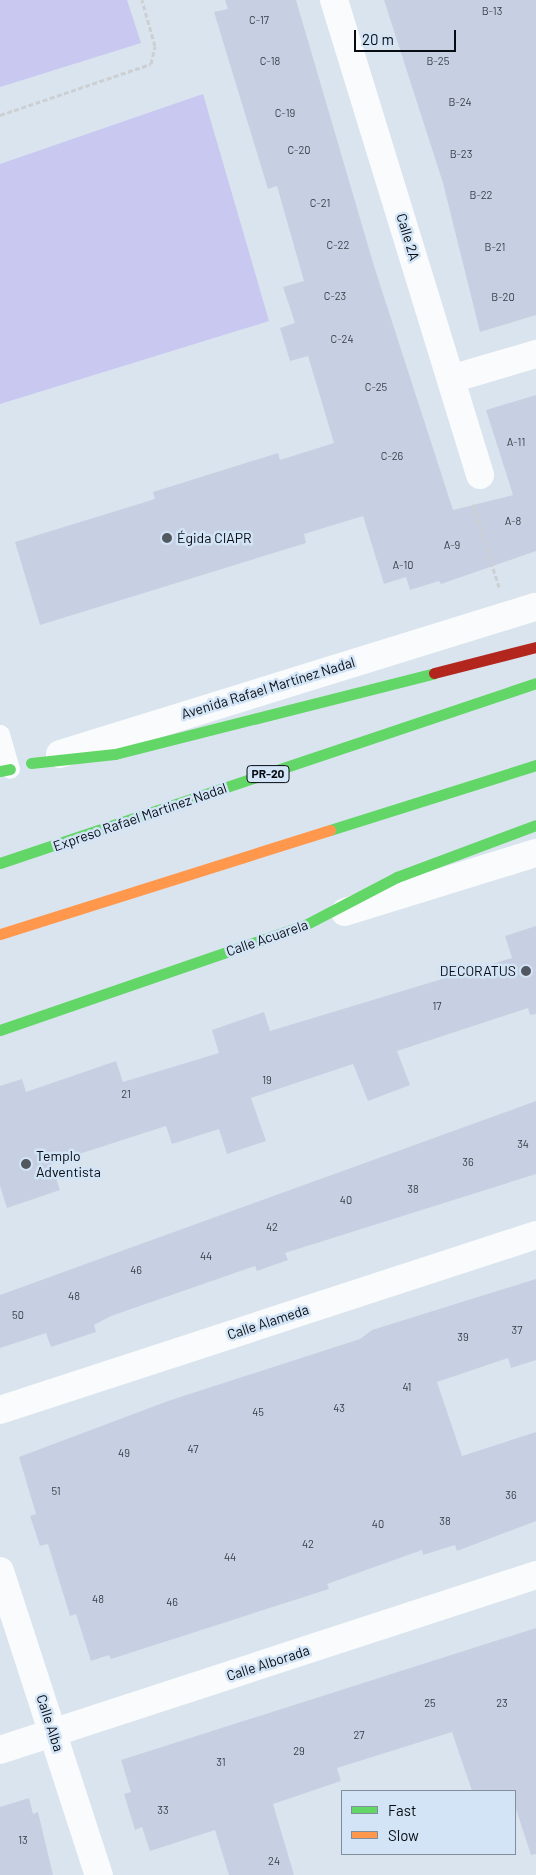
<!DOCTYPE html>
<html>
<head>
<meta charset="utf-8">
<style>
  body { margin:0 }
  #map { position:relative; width:536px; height:1875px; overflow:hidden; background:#dae4ee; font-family:Barlow,sans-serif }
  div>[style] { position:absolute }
  .green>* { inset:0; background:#c8c8f1 }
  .building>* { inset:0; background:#c7d0e2 }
  .path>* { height:3px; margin-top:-1.5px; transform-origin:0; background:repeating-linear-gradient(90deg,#ccd0d3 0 5px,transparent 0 7.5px) }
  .lane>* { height:19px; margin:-9.5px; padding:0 9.5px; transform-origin:9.5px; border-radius:9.5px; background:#f9fbfc }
  .street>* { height:28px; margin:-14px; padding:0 14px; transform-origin:14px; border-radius:14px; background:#f9fbfc }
  .fast>* { height:11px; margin:-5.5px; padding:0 5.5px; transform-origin:5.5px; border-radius:5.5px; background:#63d668 }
  .slow>* { height:11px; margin:-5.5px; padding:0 5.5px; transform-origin:5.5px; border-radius:5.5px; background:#ff974d }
  .jam>* { height:11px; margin:-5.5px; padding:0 5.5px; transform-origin:5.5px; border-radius:5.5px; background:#b3261e }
  .dots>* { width:14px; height:14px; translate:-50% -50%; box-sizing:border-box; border:2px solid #d2e4f6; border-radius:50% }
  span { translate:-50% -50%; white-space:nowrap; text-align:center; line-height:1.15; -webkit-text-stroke:5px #d2e4f6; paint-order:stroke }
  .number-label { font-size:11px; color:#383e47 }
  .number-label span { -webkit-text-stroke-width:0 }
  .shield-label span { padding:1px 4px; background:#d2e4f6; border:1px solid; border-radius:4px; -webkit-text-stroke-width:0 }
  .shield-label { font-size:12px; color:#070c12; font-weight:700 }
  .street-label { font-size:14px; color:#070c12 }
  .poi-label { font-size:14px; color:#070c12 }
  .left { translate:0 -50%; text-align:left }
  .right { translate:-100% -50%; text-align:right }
  .legend { position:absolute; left:341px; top:1790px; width:175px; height:65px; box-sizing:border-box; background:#d2e4f6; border:1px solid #818e9b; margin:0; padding:6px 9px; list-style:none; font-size:15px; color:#070c12 }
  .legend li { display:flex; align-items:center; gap:10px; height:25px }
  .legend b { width:25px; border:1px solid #818e9b }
  .scale { position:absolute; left:354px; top:30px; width:102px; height:22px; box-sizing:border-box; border:2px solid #070c12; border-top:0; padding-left:6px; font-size:15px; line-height:18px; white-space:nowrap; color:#070c12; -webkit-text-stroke:4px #d2e4f6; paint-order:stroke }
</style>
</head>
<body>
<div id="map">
  <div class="green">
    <div style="clip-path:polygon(0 0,127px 0,141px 43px,0 87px)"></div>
    <div style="clip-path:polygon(203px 94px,269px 321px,0 404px,0 164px)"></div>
  </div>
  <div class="building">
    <div style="clip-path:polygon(225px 0,296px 0,374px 266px,453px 510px,513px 495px,486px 410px,536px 395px,536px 551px,441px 584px,439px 581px,410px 590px,406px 577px,384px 584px,363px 516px,304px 534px,306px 543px,40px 625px,15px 542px,155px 499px,153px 492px,278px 453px,280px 460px,334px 443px,308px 356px,290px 361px,280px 328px,295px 323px,283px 287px,304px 281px,277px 186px,268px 189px,214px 12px,228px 9px)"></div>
    <div style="clip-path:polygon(384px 0,536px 0,536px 315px,480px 332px,443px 183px)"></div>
    <div style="clip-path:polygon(536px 926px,536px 1014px,530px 1015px,528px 1008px,397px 1051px,410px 1085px,368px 1101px,353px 1064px,251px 1098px,266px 1141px,227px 1154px,219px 1129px,172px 1144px,166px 1126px,51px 1163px,60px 1190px,7px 1208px,0 1186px,0 1086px,22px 1079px,26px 1092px,116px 1061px,123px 1082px,219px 1053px,212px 1030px,264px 1012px,270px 1031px,512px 958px,505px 936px)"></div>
    <div style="clip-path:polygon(536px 1101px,536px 1174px,285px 1253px,288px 1260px,257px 1271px,255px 1266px,111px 1316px,94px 1325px,96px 1332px,51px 1347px,46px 1333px,0 1348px,0 1295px)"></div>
    <div style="clip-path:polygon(536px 1279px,536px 1360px,511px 1368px,508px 1358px,437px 1382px,462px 1456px,536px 1432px,536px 1521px,457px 1551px,455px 1545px,423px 1555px,422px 1550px,327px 1584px,329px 1589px,111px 1659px,109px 1655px,91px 1661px,76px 1614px,70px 1616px,48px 1544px,40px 1546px,30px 1516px,36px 1514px,19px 1457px,168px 1401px,360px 1339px,372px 1330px)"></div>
    <div style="clip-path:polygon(536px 1628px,536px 1854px,531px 1855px,515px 1806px,515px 1791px,472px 1791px,452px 1732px,337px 1768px,341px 1781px,273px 1804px,294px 1875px,229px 1875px,215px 1830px,150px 1851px,142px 1827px,135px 1830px,124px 1794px,131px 1792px,121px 1760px)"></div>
    <div style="clip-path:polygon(29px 1798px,33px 1814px,38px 1812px,53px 1875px,0 1875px,0 1807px)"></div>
  </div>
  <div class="path">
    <div style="left:0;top:115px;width:159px;rotate:-18.7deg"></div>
    <div style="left:151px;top:64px;width:18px;rotate:-77deg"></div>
    <div style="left:155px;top:46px;width:48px;rotate:-105.8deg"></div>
    <div style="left:473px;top:504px;width:87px;rotate:72.6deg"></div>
  </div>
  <div class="lane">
    <div style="left:0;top:734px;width:36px;rotate:74deg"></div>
  </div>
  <div class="street">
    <div style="left:334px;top:0;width:497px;rotate:72.9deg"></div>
    <div style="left:451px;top:379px;width:89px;rotate:-16.4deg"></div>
    <div style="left:60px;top:754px;width:498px;rotate:-17.2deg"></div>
    <div style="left:345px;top:912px;width:200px;rotate:-17.2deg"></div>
    <div style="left:0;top:1410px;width:564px;rotate:-18.08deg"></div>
    <div style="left:0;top:1571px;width:320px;rotate:72deg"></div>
    <div style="left:0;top:1750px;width:564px;rotate:-18.08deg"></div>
  </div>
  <div class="fast">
    <div style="left:31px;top:763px;width:84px;rotate:-6.1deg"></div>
    <div style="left:115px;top:754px;width:329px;rotate:-14.2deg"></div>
    <div style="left:0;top:771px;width:10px;rotate:-11deg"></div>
    <div style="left:330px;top:830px;width:216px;rotate:-17.5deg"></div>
    <div style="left:0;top:863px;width:565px;rotate:-18.56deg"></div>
    <div style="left:305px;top:925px;width:104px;rotate:-27.6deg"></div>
    <div style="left:397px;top:877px;width:148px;rotate:-20.5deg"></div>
    <div style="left:0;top:1030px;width:323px;rotate:-19deg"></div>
  </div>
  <div class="slow">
    <div style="left:0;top:934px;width:346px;rotate:-17.5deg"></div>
  </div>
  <div class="jam">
    <div style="left:434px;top:673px;width:105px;rotate:-14.3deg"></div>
  </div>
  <div class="dots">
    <div style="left:167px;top:538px;background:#51585f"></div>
    <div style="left:526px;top:971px;background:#51585f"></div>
    <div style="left:26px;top:1164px;background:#51585f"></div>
  </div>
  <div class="number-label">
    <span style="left:492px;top:11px">B-13</span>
    <span style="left:259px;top:20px">C-17</span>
    <span style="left:270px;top:61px">C-18</span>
    <span style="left:438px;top:61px">B-25</span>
    <span style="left:460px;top:102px">B-24</span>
    <span style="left:285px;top:113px">C-19</span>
    <span style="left:299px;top:150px">C-20</span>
    <span style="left:461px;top:154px">B-23</span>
    <span style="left:481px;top:195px">B-22</span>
    <span style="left:320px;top:203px">C-21</span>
    <span style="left:338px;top:245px">C-22</span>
    <span style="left:495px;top:247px">B-21</span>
    <span style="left:335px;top:296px">C-23</span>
    <span style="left:503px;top:297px">B-20</span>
    <span style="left:342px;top:339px">C-24</span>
    <span style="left:376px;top:387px">C-25</span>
    <span style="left:516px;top:442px">A-11</span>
    <span style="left:392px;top:456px">C-26</span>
    <span style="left:513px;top:521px">A-8</span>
    <span style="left:452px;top:545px">A-9</span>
    <span style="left:403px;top:565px">A-10</span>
    <span style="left:437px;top:1006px">17</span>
    <span style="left:267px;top:1080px">19</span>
    <span style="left:126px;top:1094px">21</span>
    <span style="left:523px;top:1144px">34</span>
    <span style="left:468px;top:1162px">36</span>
    <span style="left:413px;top:1189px">38</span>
    <span style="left:346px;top:1200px">40</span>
    <span style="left:272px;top:1227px">42</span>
    <span style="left:206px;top:1256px">44</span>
    <span style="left:136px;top:1270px">46</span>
    <span style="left:74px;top:1296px">48</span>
    <span style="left:18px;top:1315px">50</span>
    <span style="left:517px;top:1330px">37</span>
    <span style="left:463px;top:1337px">39</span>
    <span style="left:407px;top:1387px">41</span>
    <span style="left:339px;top:1408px">43</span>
    <span style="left:258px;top:1412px">45</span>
    <span style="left:193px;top:1449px">47</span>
    <span style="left:124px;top:1453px">49</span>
    <span style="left:56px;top:1491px">51</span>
    <span style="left:511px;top:1495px">36</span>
    <span style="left:445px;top:1521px">38</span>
    <span style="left:378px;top:1524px">40</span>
    <span style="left:308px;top:1544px">42</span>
    <span style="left:230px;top:1557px">44</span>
    <span style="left:98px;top:1599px">48</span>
    <span style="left:172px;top:1602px">46</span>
    <span style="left:430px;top:1703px">25</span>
    <span style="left:502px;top:1703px">23</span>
    <span style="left:359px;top:1735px">27</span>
    <span style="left:299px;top:1751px">29</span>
    <span style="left:221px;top:1762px">31</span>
    <span style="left:163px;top:1810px">33</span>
    <span style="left:23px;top:1840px">13</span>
    <span style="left:274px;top:1861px">24</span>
  </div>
  <div class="shield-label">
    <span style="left:268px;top:774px">PR-20</span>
  </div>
  <div class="street-label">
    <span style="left:408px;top:237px;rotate:73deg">Calle 2A</span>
    <span style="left:268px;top:688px;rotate:-17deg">Avenida Rafael Martínez Nadal</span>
    <span style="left:140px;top:817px;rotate:-19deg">Expreso Rafael Martínez Nadal</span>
    <span style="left:267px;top:938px;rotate:-19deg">Calle Acuarela</span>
    <span style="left:268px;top:1322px;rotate:-18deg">Calle Alameda</span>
    <span style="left:268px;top:1663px;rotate:-18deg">Calle Alborada</span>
    <span style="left:50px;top:1723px;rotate:72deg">Calle Alba</span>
  </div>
  <div class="poi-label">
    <span class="left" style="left:177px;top:538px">Égida CIAPR</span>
    <span class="right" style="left:516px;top:971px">DECORATUS</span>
    <span class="left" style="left:36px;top:1164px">Templo<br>Adventista</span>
  </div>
  <ul class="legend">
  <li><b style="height:6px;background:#63d668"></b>Fast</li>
  <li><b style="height:6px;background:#ff974d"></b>Slow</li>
  </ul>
  <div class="scale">20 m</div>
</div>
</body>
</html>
